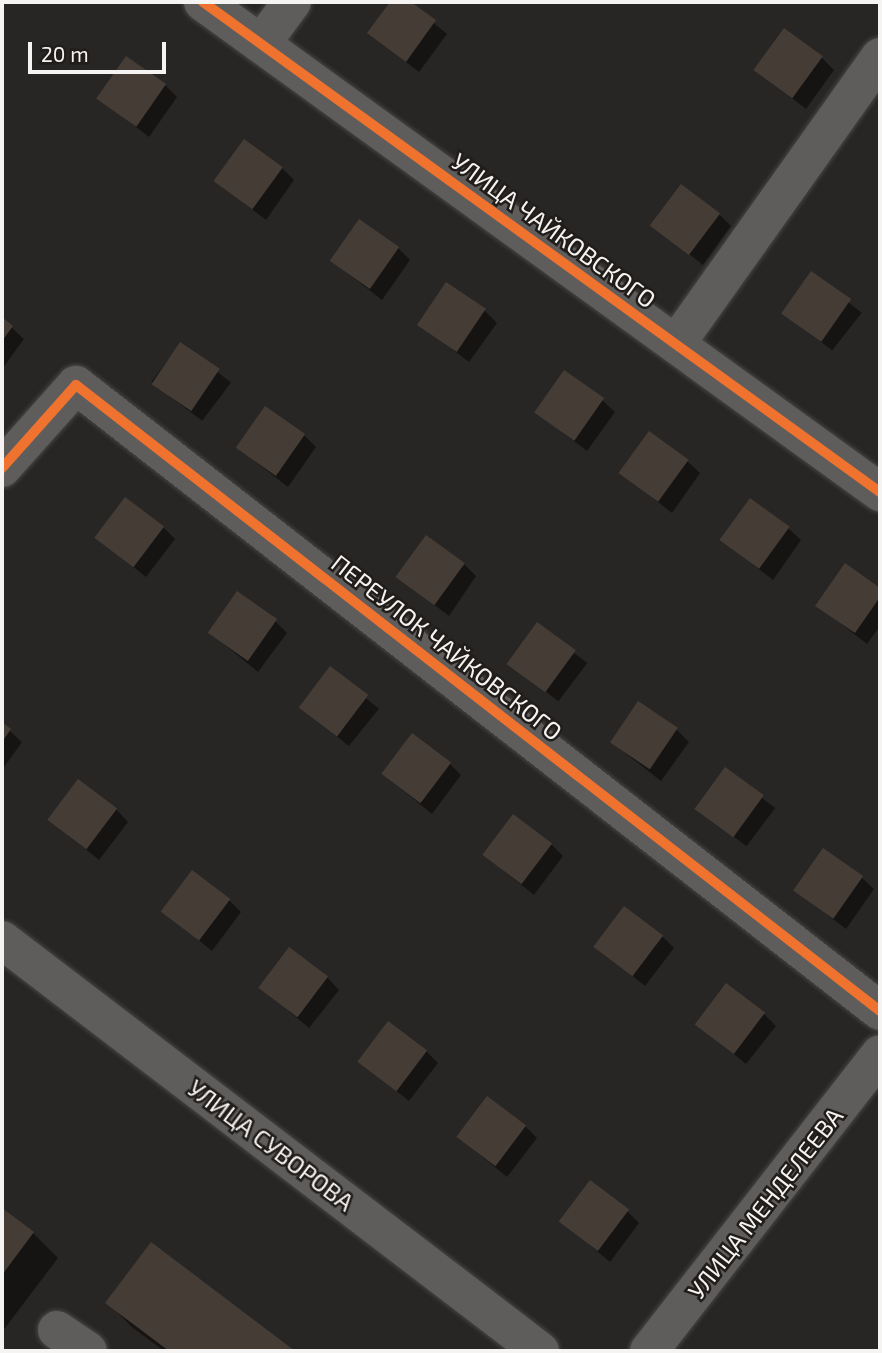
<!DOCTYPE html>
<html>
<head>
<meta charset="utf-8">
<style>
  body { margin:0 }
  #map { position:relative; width:882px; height:1353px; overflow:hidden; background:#282625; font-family:"Exo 2",sans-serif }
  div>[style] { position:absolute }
  .shadow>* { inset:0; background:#0007; transform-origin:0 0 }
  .building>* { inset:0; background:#453d35; transform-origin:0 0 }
  .roads { filter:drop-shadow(0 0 2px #474544) drop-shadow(0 0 2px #474544) }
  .street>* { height:38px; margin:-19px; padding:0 19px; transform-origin:19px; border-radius:19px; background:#5e5d5c }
  .secondary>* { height:38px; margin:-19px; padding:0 19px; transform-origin:19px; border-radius:19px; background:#5e5d5c }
  .cycleway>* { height:10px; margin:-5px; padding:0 5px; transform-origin:5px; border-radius:5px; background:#ef722f }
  span { translate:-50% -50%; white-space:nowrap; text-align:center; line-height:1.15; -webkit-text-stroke:5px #201d1b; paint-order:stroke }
  .street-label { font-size:24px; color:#f6f4f2 }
  .frame { position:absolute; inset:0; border:4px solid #f6f4f2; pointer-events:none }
  .scale { position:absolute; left:28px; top:42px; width:138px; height:32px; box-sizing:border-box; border:4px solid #f6f4f2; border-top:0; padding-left:9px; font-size:21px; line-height:24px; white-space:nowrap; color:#f6f4f2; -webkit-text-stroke:5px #201d1b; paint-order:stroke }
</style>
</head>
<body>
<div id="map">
  <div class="shadow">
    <div style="clip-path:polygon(392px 2px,408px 2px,447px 34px,419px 72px,369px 33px)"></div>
    <div style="clip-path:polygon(822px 58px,834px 70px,806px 109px,756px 70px)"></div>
    <div style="clip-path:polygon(165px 85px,177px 97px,149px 137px,99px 98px)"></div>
    <div style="clip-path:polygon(282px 168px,294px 180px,266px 220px,216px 181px)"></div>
    <div style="clip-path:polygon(719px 214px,731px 226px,703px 265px,653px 226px)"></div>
    <div style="clip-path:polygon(398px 248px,410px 260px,382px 300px,332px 261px)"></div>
    <div style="left:812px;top:274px;width:63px;height:48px;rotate:38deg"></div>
    <div style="clip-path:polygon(485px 311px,497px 323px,469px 362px,419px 324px)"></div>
    <div style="clip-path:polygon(2px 319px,24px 339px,2px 369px)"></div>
    <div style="left:180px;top:344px;width:64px;height:48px;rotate:37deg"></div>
    <div style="clip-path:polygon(602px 400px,615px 412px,587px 451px,536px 412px)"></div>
    <div style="clip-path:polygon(304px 435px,316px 447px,288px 487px,238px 448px)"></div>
    <div style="clip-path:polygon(687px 461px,700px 473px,672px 513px,621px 473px)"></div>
    <div style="clip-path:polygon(163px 527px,175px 539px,146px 577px,96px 537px)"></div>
    <div style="clip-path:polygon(788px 528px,801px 540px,773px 580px,722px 540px)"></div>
    <div style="clip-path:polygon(464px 564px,476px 576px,449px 616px,398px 577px)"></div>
    <div style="clip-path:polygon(845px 566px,880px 590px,880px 626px,867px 644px,817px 605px)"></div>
    <div style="clip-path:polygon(275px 621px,287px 633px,258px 672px,209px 632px)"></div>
    <div style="left:537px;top:625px;width:63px;height:48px;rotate:37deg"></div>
    <div style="left:330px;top:669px;width:63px;height:48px;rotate:39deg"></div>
    <div style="clip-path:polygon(2px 724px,22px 742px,2px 770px)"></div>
    <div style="clip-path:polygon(677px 730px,689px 742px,661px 781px,611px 742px)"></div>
    <div style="clip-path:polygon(449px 763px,461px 775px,432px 814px,383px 774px)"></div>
    <div style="left:725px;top:770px;width:63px;height:48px;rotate:37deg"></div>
    <div style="clip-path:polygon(116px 809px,128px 822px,99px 860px,49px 819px)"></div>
    <div style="clip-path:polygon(551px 844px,563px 856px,534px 895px,484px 855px)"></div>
    <div style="clip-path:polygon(861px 877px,874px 889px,846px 929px,795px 890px)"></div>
    <div style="clip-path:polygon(229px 900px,241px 912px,212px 951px,163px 911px)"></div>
    <div style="clip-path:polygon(662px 936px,674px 948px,645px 986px,595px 946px)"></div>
    <div style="clip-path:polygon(327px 977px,339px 990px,309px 1028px,260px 987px)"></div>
    <div style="clip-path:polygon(764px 1014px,776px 1026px,746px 1064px,697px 1024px)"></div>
    <div style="clip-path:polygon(426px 1051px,438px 1063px,409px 1101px,359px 1061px)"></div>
    <div style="clip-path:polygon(525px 1126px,537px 1138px,507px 1177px,458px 1137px)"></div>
    <div style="clip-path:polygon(2px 1210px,33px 1233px,58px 1258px,2px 1332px)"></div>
    <div style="clip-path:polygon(627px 1211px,639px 1223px,610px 1262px,561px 1221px)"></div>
    <div style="clip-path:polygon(151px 1245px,292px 1351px,164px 1351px,132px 1327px,108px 1303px)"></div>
  </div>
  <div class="building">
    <div style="clip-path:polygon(390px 2px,411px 2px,436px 20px,406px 62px,367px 33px)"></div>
    <div style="left:784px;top:28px;width:48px;height:52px;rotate:36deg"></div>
    <div style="left:126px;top:56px;width:49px;height:52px;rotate:35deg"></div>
    <div style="left:244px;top:139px;width:48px;height:52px;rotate:36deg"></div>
    <div style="left:681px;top:184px;width:49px;height:52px;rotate:37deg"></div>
    <div style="left:359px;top:219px;width:49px;height:51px;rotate:35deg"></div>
    <div style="left:811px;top:271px;width:49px;height:52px;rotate:35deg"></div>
    <div style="left:446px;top:282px;width:48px;height:52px;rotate:34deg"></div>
    <div style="clip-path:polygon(2px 317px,13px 326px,2px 341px)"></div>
    <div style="left:180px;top:342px;width:48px;height:51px;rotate:34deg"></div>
    <div style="left:564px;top:370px;width:49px;height:52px;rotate:35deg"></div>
    <div style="left:265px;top:406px;width:49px;height:51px;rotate:35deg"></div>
    <div style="left:649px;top:431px;width:49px;height:52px;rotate:36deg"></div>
    <div style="left:125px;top:497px;width:49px;height:51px;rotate:37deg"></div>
    <div style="left:750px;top:498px;width:49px;height:52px;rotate:36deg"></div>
    <div style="left:426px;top:535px;width:48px;height:52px;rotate:36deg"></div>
    <div style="clip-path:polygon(845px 563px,880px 588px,880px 597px,855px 633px,815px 606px)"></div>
    <div style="left:237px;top:591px;width:49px;height:51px;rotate:35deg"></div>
    <div style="left:537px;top:622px;width:48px;height:52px;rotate:36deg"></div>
    <div style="left:330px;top:666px;width:48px;height:52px;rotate:37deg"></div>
    <div style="left:638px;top:701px;width:48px;height:50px;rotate:34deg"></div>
    <div style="clip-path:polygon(2px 722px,11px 729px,2px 742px)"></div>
    <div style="left:412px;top:733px;width:49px;height:51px;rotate:37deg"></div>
    <div style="left:725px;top:767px;width:48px;height:52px;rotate:36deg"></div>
    <div style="left:78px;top:779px;width:49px;height:51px;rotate:37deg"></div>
    <div style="left:513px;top:814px;width:49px;height:51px;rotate:37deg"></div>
    <div style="left:823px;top:848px;width:49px;height:52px;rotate:35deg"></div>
    <div style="left:192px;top:870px;width:48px;height:52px;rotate:37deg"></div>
    <div style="left:624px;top:906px;width:49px;height:51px;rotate:37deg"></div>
    <div style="left:289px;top:947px;width:49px;height:51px;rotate:37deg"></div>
    <div style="left:726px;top:983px;width:49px;height:52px;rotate:37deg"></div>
    <div style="left:388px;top:1021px;width:49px;height:51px;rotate:37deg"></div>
    <div style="left:487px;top:1096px;width:49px;height:51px;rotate:37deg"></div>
    <div style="left:590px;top:1180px;width:49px;height:52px;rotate:37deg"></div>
    <div style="clip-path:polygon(2px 1208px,34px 1232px,2px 1275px)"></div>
    <div style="clip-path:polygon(151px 1242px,295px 1351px,169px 1351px,105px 1303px)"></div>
  </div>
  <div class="roads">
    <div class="street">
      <div style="left:203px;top:2px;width:836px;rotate:35.9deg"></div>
      <div style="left:261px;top:44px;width:52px;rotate:-53.6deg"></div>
      <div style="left:676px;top:344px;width:352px;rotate:-54.6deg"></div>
      <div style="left:2px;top:468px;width:111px;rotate:-48.3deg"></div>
      <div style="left:76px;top:385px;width:1019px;rotate:37.9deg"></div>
      <div style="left:57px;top:1330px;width:37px;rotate:34deg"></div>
      <div style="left:649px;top:1351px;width:376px;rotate:-52.1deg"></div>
    </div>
    <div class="secondary">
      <div style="left:2px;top:940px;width:677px;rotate:37.38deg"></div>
    </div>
  </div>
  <div class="cycleway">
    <div style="left:203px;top:2px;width:836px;rotate:35.9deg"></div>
    <div style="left:2px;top:468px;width:111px;rotate:-48.3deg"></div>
    <div style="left:76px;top:385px;width:1019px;rotate:37.9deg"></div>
  </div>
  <div class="street-label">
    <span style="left:554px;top:230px;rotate:36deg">УЛИЦА ЧАЙКОВСКОГО</span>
    <span style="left:447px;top:647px;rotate:38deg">ПЕРЕУЛОК ЧАЙКОВСКОГО</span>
    <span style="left:271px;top:1145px;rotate:37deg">УЛИЦА СУВОРОВА</span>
    <span style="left:765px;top:1203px;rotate:-52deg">УЛИЦА МЕНДЕЛЕЕВА</span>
  </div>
  <div class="frame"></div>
  <div class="scale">20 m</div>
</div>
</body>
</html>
